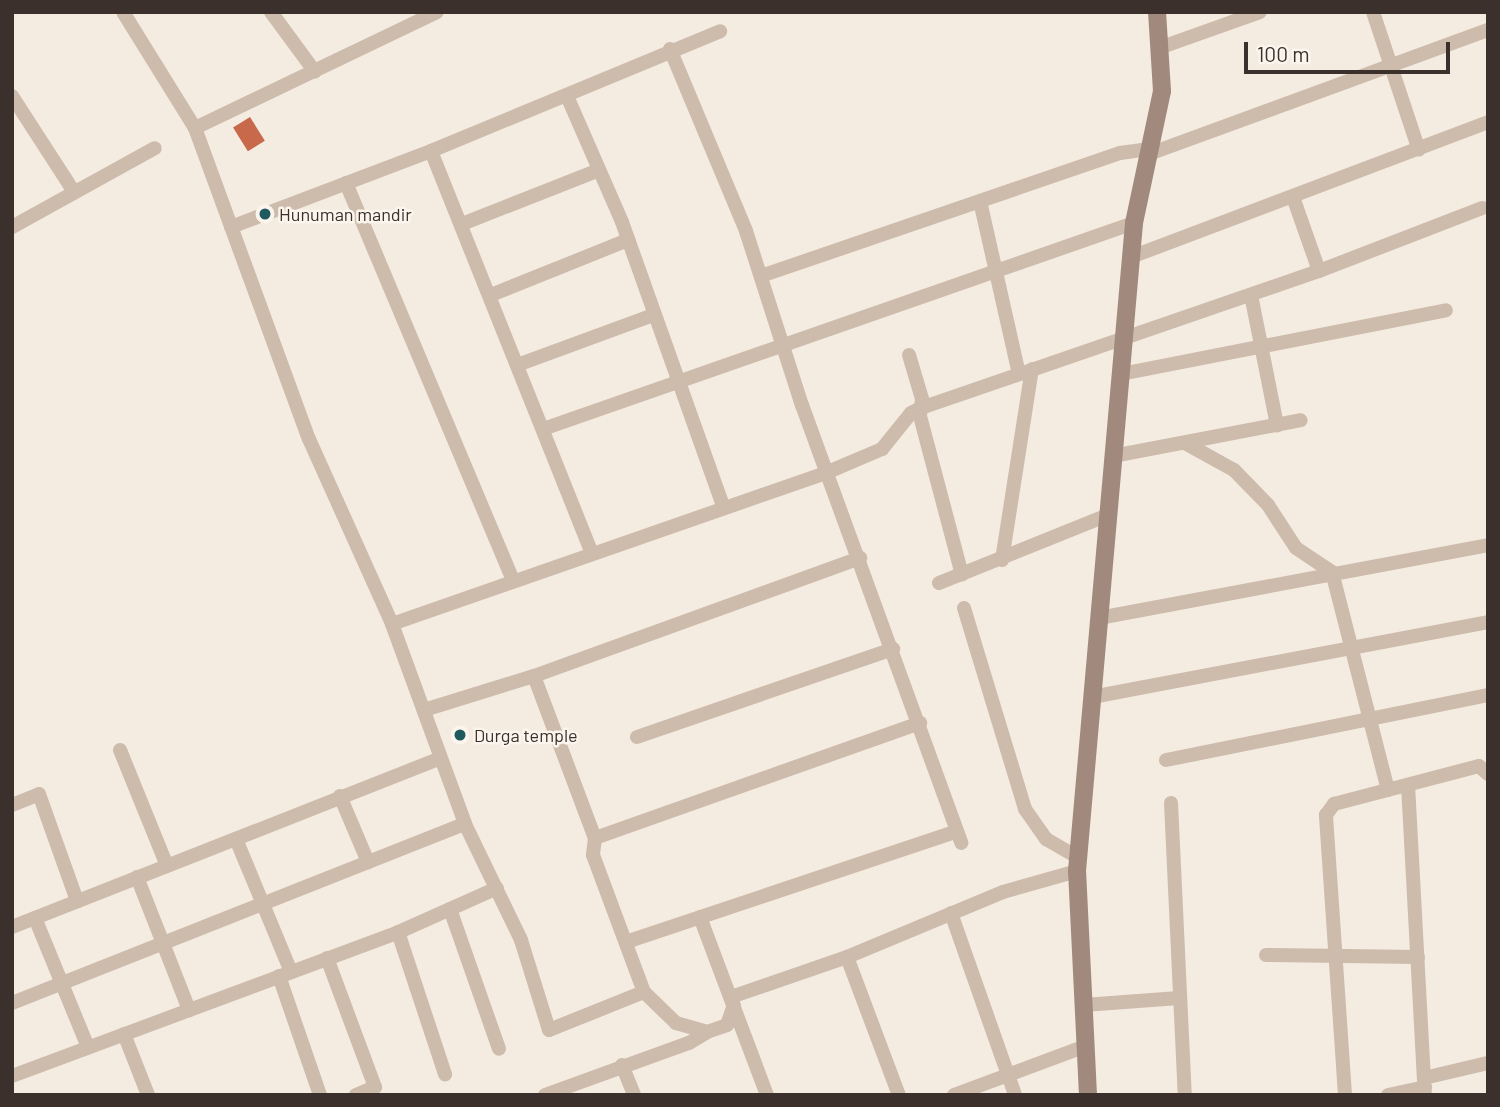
<!DOCTYPE html>
<style>
body{margin:0}
#map{position:relative;width:1500px;height:1107px;overflow:hidden;background:#f4ebe1;font-family:Barlow,sans-serif}
div>[style]{position:absolute}
[style*='--x']{left:calc(var(--x)*1px);top:calc(var(--y)*1px);width:calc(var(--w)*1px);rotate:calc(var(--a)*1deg)}
.building>*{inset:0;background:#c8694b;transform-origin:0 0}
.street>*{height:14px;margin:-7px;padding:0 7px;transform-origin:7px;border-radius:7px;background:#cdbbac}
.secondary>*{height:18px;margin:-9px;padding:0 9px;transform-origin:9px;border-radius:9px;background:#a18a7d}
.dots>*{width:19px;height:19px;translate:-50% -50%;box-sizing:border-box;border:4px solid #fbf5ee;border-radius:50%}
span{translate:-50% -50%;white-space:nowrap;text-align:center;line-height:1.15;-webkit-text-stroke:5px #fbf5ee;paint-order:stroke}
.poi-label{font-size:18px;color:#3b302b}
.left{translate:0 -50%;text-align:left}
.frame{position:absolute;inset:0;border:14px solid #3b302b;pointer-events:none}
.scale{position:absolute;left:1244px;top:42px;width:206px;height:32px;box-sizing:border-box;border:4px solid #3b302b;border-top:0;padding-left:9px;font-size:21px;line-height:24px;white-space:nowrap;color:#3b302b;-webkit-text-stroke:5px #fbf5ee;paint-order:stroke}
</style>
<div id="map">
<div class="building">
<i style="left:250px;top:117px;width:28px;height:20px;rotate:58deg"></i>
</div>
<div class="street">
<i style="--x:123;--y:12;--w:137;--a:58.2"></i>
<i style="--x:195;--y:128;--w:331;--a:69.9"></i>
<i style="--x:309;--y:439;--w:203;--a:65.8"></i>
<i style="--x:392;--y:624;--w:213;--a:69.9"></i>
<i style="--x:465;--y:824;--w:129;--a:64.2"></i>
<i style="--x:521;--y:940;--w:94;--a:72.7"></i>
<i style="--x:549;--y:1030;--w:102;--a:-21.8"></i>
<i style="--x:644;--y:992;--w:45;--a:44.1"></i>
<i style="--x:676;--y:1023;--w:32;--a:16"></i>
<i style="--x:707;--y:1032;--w:21;--a:-19"></i>
<i style="--x:727;--y:1025;--w:21;--a:-71"></i>
<i style="--x:271;--y:12;--w:74;--a:53.7"></i>
<i style="--x:1373;--y:12;--w:145;--a:71.6"></i>
<i style="--x:1159;--y:48;--w:107;--a:-19.6"></i>
<i style="--x:670;--y:49;--w:197;--a:67.3"></i>
<i style="--x:746;--y:231;--w:183;--a:72.2"></i>
<i style="--x:802;--y:405;--w:466;--a:70"></i>
<i style="--x:12;--y:96;--w:114;--a:57.1"></i>
<i style="--x:567;--y:96;--w:137;--a:66.4"></i>
<i style="--x:622;--y:222;--w:301;--a:70.4"></i>
<i style="--x:195;--y:128;--w:268;--a:-25.6"></i>
<i style="--x:431;--y:151;--w:433;--a:68.2"></i>
<i style="--x:1149;--y:154;--w:361;--a:-20.1"></i>
<i style="--x:346;--y:183;--w:432;--a:67.2"></i>
<i style="--x:1293;--y:197;--w:78;--a:70.6"></i>
<i style="--x:980;--y:201;--w:177;--a:77.3"></i>
<i style="--x:462;--y:224;--w:147;--a:-21.5"></i>
<i style="--x:12;--y:227;--w:163;--a:-28.9"></i>
<i style="--x:231;--y:227;--w:214;--a:-20.8"></i>
<i style="--x:431;--y:151;--w:313;--a:-22.5"></i>
<i style="--x:1131;--y:257;--w:382;--a:-20.7"></i>
<i style="--x:761;--y:276;--w:379;--a:-18.9"></i>
<i style="--x:1120;--y:153;--w:30;--a:-8"></i>
<i style="--x:491;--y:295;--w:148;--a:-21.9"></i>
<i style="--x:1251;--y:295;--w:133;--a:78.7"></i>
<i style="--x:909;--y:355;--w:46;--a:73.5"></i>
<i style="--x:922;--y:399;--w:17;--a:97"></i>
<i style="--x:920;--y:416;--w:164;--a:75.2"></i>
<i style="--x:520;--y:364;--w:142;--a:-20.2"></i>
<i style="--x:1121;--y:374;--w:331;--a:-11.1"></i>
<i style="--x:543;--y:429;--w:626;--a:-19.22"></i>
<i style="--x:1185;--y:443;--w:56;--a:28.9"></i>
<i style="--x:1234;--y:470;--w:49;--a:45.8"></i>
<i style="--x:1268;--y:505;--w:51;--a:56.9"></i>
<i style="--x:1296;--y:548;--w:43;--a:33.7"></i>
<i style="--x:1332;--y:572;--w:225;--a:75.6"></i>
<i style="--x:1113;--y:456;--w:191;--a:-10.8"></i>
<i style="--x:1002;--y:560;--w:193;--a:-81.1"></i>
<i style="--x:939;--y:583;--w:182;--a:-21.9"></i>
<i style="--x:964;--y:608;--w:210;--a:73.1"></i>
<i style="--x:1025;--y:809;--w:37;--a:55"></i>
<i style="--x:1046;--y:839;--w:38;--a:30"></i>
<i style="--x:1099;--y:618;--w:396;--a:-10.6"></i>
<i style="--x:392;--y:624;--w:462;--a:-19.2"></i>
<i style="--x:828;--y:472;--w:59;--a:-23.1"></i>
<i style="--x:882;--y:449;--w:46;--a:-51.1"></i>
<i style="--x:911;--y:413;--w:11;--a:-27"></i>
<i style="--x:921;--y:408;--w:421;--a:-19"></i>
<i style="--x:1319;--y:271;--w:175;--a:-21.1"></i>
<i style="--x:534;--y:676;--w:173;--a:69.4"></i>
<i style="--x:595;--y:838;--w:17;--a:97"></i>
<i style="--x:593;--y:855;--w:146;--a:69.6"></i>
<i style="--x:1092;--y:697;--w:403;--a:-10.7"></i>
<i style="--x:424;--y:710;--w:115;--a:-17.2"></i>
<i style="--x:534;--y:676;--w:347;--a:-19.9"></i>
<i style="--x:637;--y:737;--w:271;--a:-19"></i>
<i style="--x:120;--y:750;--w:125;--a:67.9"></i>
<i style="--x:1166;--y:760;--w:328;--a:-11.4"></i>
<i style="--x:1408;--y:785;--w:310;--a:86.9"></i>
<i style="--x:340;--y:796;--w:72;--a:67"></i>
<i style="--x:1171;--y:803;--w:292;--a:87.3"></i>
<i style="--x:12;--y:805;--w:29;--a:-22"></i>
<i style="--x:39;--y:794;--w:114;--a:70.4"></i>
<i style="--x:595;--y:838;--w:345;--a:-19.5"></i>
<i style="--x:236;--y:839;--w:144;--a:67.5"></i>
<i style="--x:137;--y:877;--w:143;--a:68.6"></i>
<i style="--x:450;--y:909;--w:148;--a:70.7"></i>
<i style="--x:951;--y:913;--w:193;--a:70.6"></i>
<i style="--x:700;--y:917;--w:190;--a:69.4"></i>
<i style="--x:35;--y:918;--w:139;--a:67.7"></i>
<i style="--x:12;--y:927;--w:459;--a:-21.5"></i>
<i style="--x:398;--y:932;--w:150;--a:71.7"></i>
<i style="--x:626;--y:942;--w:349;--a:-18.5"></i>
<i style="--x:1266;--y:955;--w:152;--a:0.8"></i>
<i style="--x:847;--y:957;--w:147;--a:69.4"></i>
<i style="--x:327;--y:958;--w:138;--a:69.6"></i>
<i style="--x:375;--y:1087;--w:21;--a:157"></i>
<i style="--x:279;--y:976;--w:126;--a:71"></i>
<i style="--x:731;--y:997;--w:123;--a:-19"></i>
<i style="--x:847;--y:957;--w:169;--a:-22.6"></i>
<i style="--x:1003;--y:892;--w:77;--a:-15.8"></i>
<i style="--x:12;--y:1003;--w:487;--a:-21.6"></i>
<i style="--x:1084;--y:1005;--w:95;--a:-4.2"></i>
<i style="--x:124;--y:1034;--w:66;--a:68.5"></i>
<i style="--x:622;--y:1065;--w:32;--a:68"></i>
<i style="--x:12;--y:1076;--w:415;--a:-20.4"></i>
<i style="--x:401;--y:931;--w:105;--a:-24.1"></i>
<i style="--x:1424;--y:1078;--w:66;--a:-13.2"></i>
<i style="--x:545;--y:1095;--w:153;--a:-19.9"></i>
<i style="--x:689;--y:1043;--w:21;--a:-31"></i>
<i style="--x:954;--y:1095;--w:141;--a:-20.4"></i>
<i style="--x:1345;--y:1095;--w:281;--a:-93.9"></i>
<i style="--x:1326;--y:815;--w:14;--a:-54"></i>
<i style="--x:1334;--y:804;--w:150;--a:-14.7"></i>
<i style="--x:1479;--y:766;--w:12;--a:42"></i>
<i style="--x:1388;--y:1095;--w:38;--a:-12"></i>
</div>
<div class="secondary">
<i style="--x:1088;--y:1095;--w:224;--a:-92.8"></i>
<i style="--x:1077;--y:871;--w:651;--a:-84.97"></i>
<i style="--x:1134;--y:223;--w:135;--a:-78"></i>
<i style="--x:1162;--y:91;--w:79;--a:-93.6"></i>
</div>
<div class="dots">
<i style="left:265px;top:214px;background:#1f5a5e"></i>
<i style="left:460px;top:735px;background:#1f5a5e"></i>
</div>
<div class="poi-label">
<span class="left" style="left:279px;top:214px">Hunuman mandir</span>
<span class="left" style="left:474px;top:735px">Durga temple</span>
</div>
<div class="frame"></div>
<div class="scale">100 m</div>
</div>
